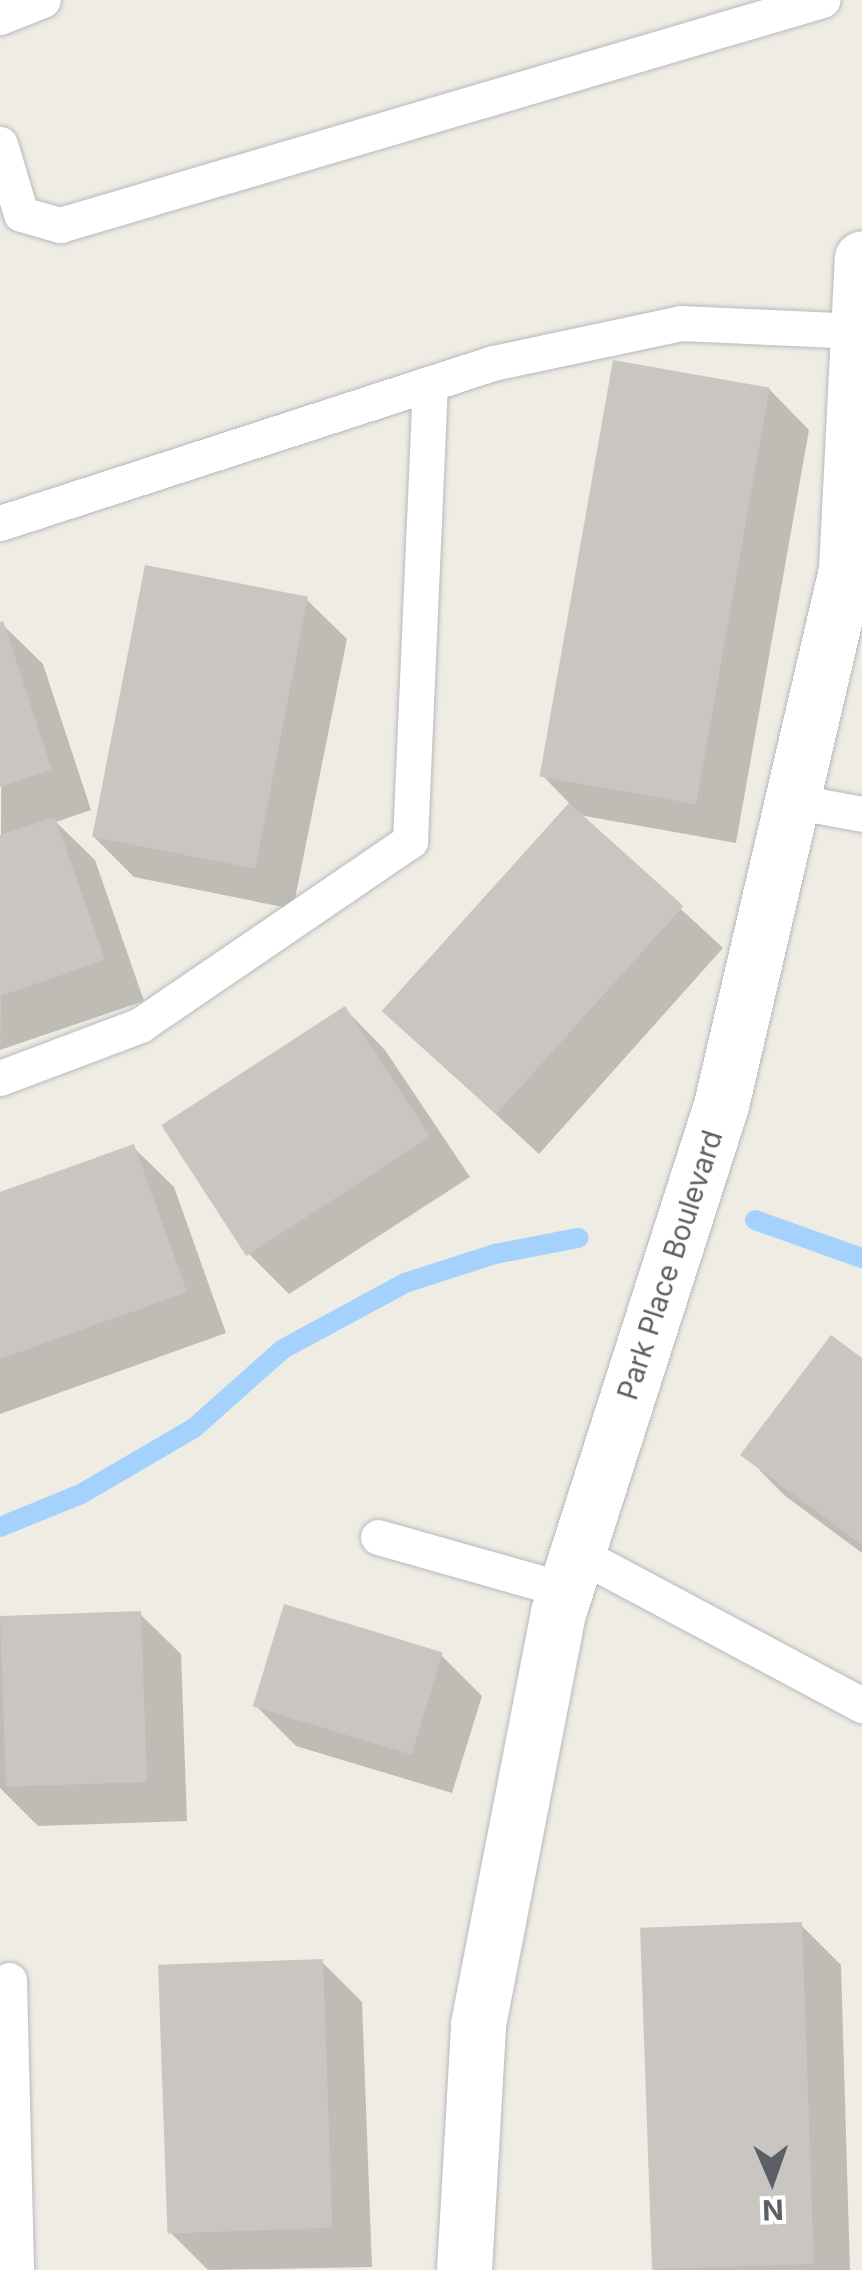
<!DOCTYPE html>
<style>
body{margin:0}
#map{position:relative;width:862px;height:2270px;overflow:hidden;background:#eeece3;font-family:Inter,sans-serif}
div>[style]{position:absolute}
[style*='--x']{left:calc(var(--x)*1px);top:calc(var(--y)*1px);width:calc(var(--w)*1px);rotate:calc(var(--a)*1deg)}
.shadow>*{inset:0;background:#0003}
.stream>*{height:20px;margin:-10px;padding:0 10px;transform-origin:10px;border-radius:10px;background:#a5d2fc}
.building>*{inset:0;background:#c9c6c1;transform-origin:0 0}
.roads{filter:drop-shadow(0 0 2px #b6b9bd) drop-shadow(0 0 2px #b6b9bd)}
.lane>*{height:35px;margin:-17.5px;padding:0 17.5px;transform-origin:17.5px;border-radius:17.5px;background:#fff}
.street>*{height:55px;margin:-27.5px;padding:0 27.5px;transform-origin:27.5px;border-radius:27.5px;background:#fff}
span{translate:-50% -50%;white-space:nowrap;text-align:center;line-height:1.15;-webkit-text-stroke:10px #fff;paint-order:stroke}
.street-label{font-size:28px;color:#5c5f64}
.north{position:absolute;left:722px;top:2130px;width:100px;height:100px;-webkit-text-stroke:8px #fff;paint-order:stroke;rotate:178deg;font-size:28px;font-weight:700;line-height:40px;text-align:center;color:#5c5f64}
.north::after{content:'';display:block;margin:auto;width:35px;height:45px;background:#5c5f64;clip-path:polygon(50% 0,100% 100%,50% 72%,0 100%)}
</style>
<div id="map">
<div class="shadow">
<i style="clip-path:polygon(769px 389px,809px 430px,736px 843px,579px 815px,723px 948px,539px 1154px,385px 1012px,571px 805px,542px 775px)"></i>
<i style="clip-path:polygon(306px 599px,347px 639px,293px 909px,134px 877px,93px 836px)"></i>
<i style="clip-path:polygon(2px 624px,43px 664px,91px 810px,56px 822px,95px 860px,144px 1001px,0 1050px)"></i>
<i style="clip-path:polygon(345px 1009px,385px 1050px,470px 1177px,289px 1294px,249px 1254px)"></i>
<i style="clip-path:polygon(133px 1147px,174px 1187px,226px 1333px,0 1414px,0 1194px)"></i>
<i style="clip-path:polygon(862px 1361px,862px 1553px,784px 1495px,744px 1454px)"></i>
<i style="clip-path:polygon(140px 1614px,181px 1654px,187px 1821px,38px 1826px,0 1788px,0 1618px)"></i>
<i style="clip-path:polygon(441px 1655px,482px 1696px,452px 1793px,296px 1746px,256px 1706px)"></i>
<i style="clip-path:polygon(801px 1925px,841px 1965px,850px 2270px,654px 2270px)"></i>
<i style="clip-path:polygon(322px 1962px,362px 2002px,372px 2267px,208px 2270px,170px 2232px)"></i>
</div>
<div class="stream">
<i style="--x:755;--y:1220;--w:114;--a:19.6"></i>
<i style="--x:0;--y:1527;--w:87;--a:-22.2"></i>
<i style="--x:81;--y:1494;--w:131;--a:-30.3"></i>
<i style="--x:194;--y:1428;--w:119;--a:-41.6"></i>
<i style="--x:283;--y:1349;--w:139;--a:-28.4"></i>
<i style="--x:405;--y:1283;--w:95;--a:-17.9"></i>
<i style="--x:495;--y:1254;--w:85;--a:-10.9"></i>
</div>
<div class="building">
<i style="left:613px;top:360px;width:159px;height:423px;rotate:10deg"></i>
<i style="left:145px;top:565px;width:166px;height:277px;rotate:11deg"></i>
<i style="clip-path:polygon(3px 621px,52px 770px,0 787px,0 622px)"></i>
<i style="left:569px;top:803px;width:154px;height:280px;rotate:42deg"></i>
<i style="clip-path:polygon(55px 817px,105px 960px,0 996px,0 835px)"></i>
<i style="left:345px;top:1006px;width:156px;height:219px;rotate:57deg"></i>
<i style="clip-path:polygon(134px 1144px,187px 1292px,0 1359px,0 1192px)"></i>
<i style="clip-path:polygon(831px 1335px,862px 1358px,862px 1545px,740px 1455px)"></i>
<i style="left:284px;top:1604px;width:166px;height:107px;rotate:17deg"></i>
<i style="left:141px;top:1611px;width:171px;height:141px;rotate:88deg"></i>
<i style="left:802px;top:1922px;width:342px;height:162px;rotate:88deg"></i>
<i style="left:323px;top:1959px;width:269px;height:165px;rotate:88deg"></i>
</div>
<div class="roads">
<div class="lane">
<i style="--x:0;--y:17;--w:46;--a:-21.6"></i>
<i style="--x:0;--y:144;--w:73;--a:73.3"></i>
<i style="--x:21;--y:214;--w:41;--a:15.8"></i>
<i style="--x:60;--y:225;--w:795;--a:-16.45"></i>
<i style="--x:0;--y:523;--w:518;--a:-17.98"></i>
<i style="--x:493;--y:363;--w:192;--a:-12"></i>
<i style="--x:681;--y:323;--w:178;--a:2.6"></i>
<i style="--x:792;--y:801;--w:71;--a:10.5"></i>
<i style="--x:0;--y:1078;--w:150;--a:-20.7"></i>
<i style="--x:140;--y:1025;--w:327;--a:-34.3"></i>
<i style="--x:410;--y:841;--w:458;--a:-87.5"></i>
<i style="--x:378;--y:1537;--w:194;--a:15.8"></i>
<i style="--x:577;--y:1553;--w:323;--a:28.1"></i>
<i style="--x:9;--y:1980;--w:290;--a:88.6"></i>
</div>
<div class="street">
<i style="--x:464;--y:2270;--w:246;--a:-86.7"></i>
<i style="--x:478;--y:2024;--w:419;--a:-79"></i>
<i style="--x:558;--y:1613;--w:534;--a:-72.21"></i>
<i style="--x:721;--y:1105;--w:549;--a:-76.85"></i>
<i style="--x:846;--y:570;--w:312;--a:-87.1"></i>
</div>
</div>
<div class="street-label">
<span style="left:670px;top:1265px;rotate:-72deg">Park Place Boulevard</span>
</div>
<div class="north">N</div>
</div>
